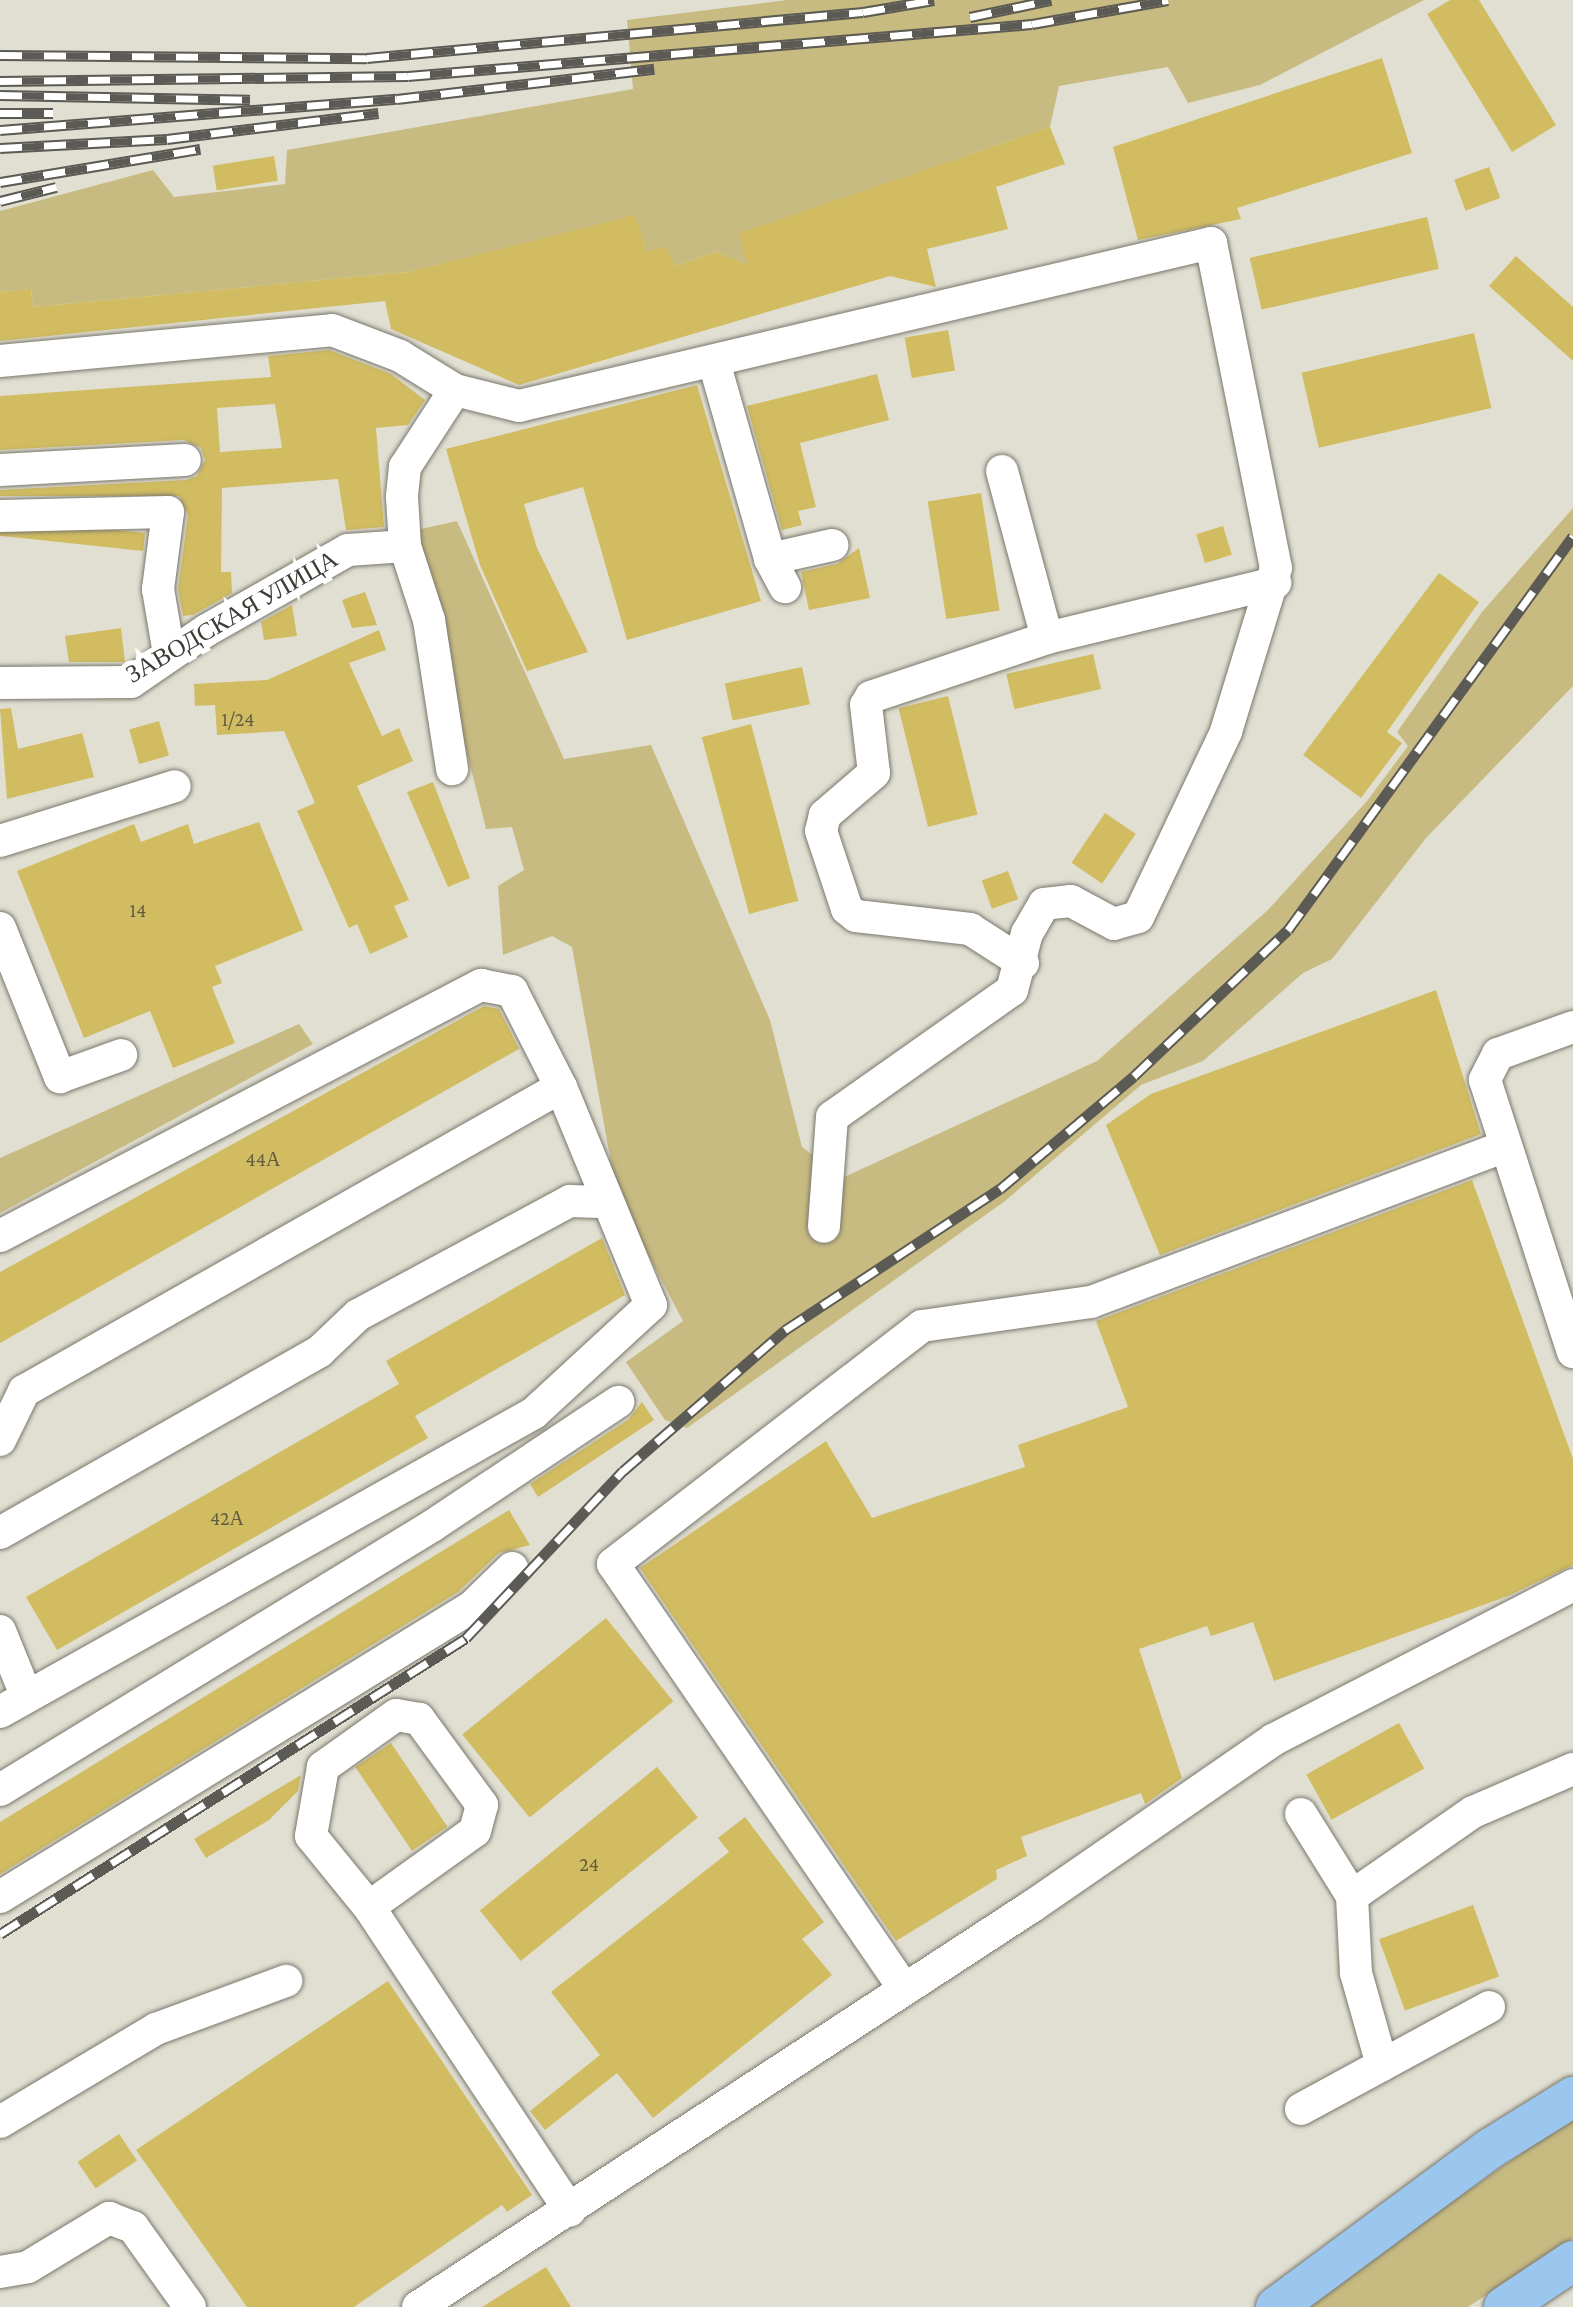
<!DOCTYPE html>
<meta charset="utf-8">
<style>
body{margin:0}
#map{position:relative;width:1573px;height:2307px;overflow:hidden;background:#e1dfd2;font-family:"Crimson Pro",serif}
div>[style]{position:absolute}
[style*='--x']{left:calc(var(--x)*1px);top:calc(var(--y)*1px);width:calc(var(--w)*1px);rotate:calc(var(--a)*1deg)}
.green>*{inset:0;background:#c8bb81}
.building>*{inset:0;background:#d1bc61;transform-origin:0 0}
.roads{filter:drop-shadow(0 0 2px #7a776c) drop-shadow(0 0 2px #7a776c)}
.minor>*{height:32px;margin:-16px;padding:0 16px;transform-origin:16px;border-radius:16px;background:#fff}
.major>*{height:40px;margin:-20px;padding:0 20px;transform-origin:20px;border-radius:20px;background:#9bc7ef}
.rail>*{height:11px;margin-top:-5.5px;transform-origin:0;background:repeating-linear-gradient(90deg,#fff 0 22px,#5c5a54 0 44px);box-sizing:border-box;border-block:2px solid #5c5a54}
span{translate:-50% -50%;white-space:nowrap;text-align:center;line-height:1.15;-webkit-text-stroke:10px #fff;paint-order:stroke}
.number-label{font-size:20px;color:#615b41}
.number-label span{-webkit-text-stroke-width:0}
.street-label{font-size:25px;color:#3c3b36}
</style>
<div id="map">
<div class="green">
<i style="clip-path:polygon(787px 0,1424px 0,1260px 85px,1188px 103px,1168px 67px,1059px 86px,1050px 127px,740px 233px,748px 265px,716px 252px,675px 266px,667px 248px,647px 251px,635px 216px,408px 272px,33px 307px,31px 289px,0 292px,0 211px,153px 170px,174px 197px,285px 184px,287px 150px,633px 89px,627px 20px)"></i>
<i style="clip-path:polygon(1573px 508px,1573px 686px,1426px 838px,1332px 959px,1303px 973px,1203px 1061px,1141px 1085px,1005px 1201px,687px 1428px,665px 1420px,626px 1362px,683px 1321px,617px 1196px,572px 947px,552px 936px,503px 955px,498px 886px,524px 870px,512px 827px,486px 829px,412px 531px,457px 521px,564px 759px,651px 745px,770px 1020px,802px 1147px,842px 1178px,1097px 1061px,1268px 910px,1367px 801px,1408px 746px,1397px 732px,1482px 612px)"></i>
<i style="clip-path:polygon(299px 1024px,313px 1044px,0 1213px,0 1158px)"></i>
<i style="clip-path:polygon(1573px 2117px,1573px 2238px,1468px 2307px,1302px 2307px)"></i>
</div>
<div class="building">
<i style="clip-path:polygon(1450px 0,1479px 0,1556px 125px,1512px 152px,1427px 14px)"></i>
<i style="clip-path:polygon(1382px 58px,1412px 153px,1237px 208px,1241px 219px,1138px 240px,1113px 147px)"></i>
<i style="clip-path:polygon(1050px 127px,1065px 164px,996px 187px,1008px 229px,927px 249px,936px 287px,890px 276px,519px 385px,391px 329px,385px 301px,0 341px,0 292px,31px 289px,33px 307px,408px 272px,635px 215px,647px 251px,667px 247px,675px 266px,716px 252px,748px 265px,739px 233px)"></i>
<i style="left:274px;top:156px;width:25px;height:62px;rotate:81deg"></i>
<i style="left:1489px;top:167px;width:33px;height:37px;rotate:70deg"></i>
<i style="left:1427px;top:217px;width:53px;height:182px;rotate:77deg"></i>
<i style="clip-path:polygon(1516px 256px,1573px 307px,1573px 361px,1489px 286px)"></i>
<i style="left:948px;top:330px;width:41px;height:44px;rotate:80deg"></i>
<i style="left:1474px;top:333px;width:77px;height:177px;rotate:77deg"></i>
<i style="clip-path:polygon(evenodd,329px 350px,391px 374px,425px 400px,408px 425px,376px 428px,384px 527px,346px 530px,338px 479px,222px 488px,221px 572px,231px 572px,232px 593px,193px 615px,183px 616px,178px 589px,188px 515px,179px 496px,0 496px,0 490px,186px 480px,197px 476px,205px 460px,201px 448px,184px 440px,0 450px,0 396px,271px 377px,268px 356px,329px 350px,275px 404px,282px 448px,220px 452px,217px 408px,275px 404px)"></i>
<i style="clip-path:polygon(877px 374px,889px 420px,800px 443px,816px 507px,798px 511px,802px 525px,782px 530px,747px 406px)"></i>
<i style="clip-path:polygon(697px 385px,761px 601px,627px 640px,583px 487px,524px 504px,537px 548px,588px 652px,527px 671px,480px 565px,446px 449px)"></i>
<i style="left:981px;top:493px;width:119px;height:54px;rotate:81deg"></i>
<i style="left:1223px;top:526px;width:30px;height:28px;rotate:73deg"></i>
<i style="left:145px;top:533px;width:18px;height:145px;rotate:96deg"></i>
<i style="clip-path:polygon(859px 548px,870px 598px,809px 610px,801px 572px,837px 564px)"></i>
<i style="clip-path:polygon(1439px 573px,1479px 602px,1387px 732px,1402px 743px,1361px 798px,1303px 755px)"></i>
<i style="clip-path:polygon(365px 592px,377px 625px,352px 628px,342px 600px)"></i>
<i style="clip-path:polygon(292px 605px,297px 636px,264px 640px,261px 622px)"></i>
<i style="clip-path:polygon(121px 628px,125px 662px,69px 662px,65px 636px)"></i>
<i style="clip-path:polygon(379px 630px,386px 650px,349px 663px,382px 736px,399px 728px,413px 761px,357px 786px,409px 900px,394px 906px,408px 937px,370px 954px,357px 924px,349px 928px,297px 811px,315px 803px,284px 731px,217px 735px,215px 705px,195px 706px,194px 684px,267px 680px)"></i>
<i style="left:1093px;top:654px;width:36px;height:89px;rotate:77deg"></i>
<i style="left:802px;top:667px;width:38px;height:79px;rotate:78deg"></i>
<i style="left:948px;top:696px;width:122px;height:51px;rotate:76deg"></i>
<i style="clip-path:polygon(11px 708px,18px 749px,82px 733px,94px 777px,7px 799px,0 709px)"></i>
<i style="left:159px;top:721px;width:36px;height:31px;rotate:74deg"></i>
<i style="left:751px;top:724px;width:183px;height:51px;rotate:75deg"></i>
<i style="clip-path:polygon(433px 782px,470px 878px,448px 887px,407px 792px)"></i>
<i style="left:1105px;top:813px;width:37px;height:60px;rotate:34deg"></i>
<i style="clip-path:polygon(259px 822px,303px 930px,215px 966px,222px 983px,212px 987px,235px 1043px,173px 1068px,150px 1011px,84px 1038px,17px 871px,134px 824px,141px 842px,188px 824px,194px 844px)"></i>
<i style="left:1008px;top:871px;width:30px;height:28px;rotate:70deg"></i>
<i style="clip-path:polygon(1436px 990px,1481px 1134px,1160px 1255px,1106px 1125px,1151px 1094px)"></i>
<i style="clip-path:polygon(484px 1006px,499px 1009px,519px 1049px,0 1343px,0 1272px)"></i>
<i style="clip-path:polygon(1472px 1180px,1573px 1459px,1573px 1565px,1508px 1596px,1274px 1681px,1253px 1622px,1211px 1636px,1207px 1626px,1139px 1649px,1182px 1778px,1145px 1804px,1141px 1793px,1021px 1837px,1027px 1856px,996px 1870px,997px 1879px,896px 1941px,640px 1568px,826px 1441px,872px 1518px,1025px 1467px,1018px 1445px,1128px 1407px,1096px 1321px)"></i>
<i style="clip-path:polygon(602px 1238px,625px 1295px,415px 1416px,428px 1438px,57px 1650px,26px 1597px,399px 1384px,386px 1361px)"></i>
<i style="clip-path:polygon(642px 1402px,654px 1420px,538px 1497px,530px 1484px,629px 1419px)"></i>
<i style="clip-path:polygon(509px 1510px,530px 1545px,499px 1553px,458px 1592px,0 1874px,0 1822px)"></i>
<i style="left:606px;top:1618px;width:107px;height:185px;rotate:51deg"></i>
<i style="left:1399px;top:1723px;width:52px;height:106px;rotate:61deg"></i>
<i style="left:391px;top:1743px;width:101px;height:43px;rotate:56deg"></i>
<i style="left:657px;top:1767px;width:65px;height:228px;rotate:51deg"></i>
<i style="clip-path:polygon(301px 1775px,298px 1791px,269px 1820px,206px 1858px,194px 1839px)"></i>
<i style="clip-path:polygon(745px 1817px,824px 1922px,802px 1939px,832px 1975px,653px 2118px,617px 2073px,545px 2130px,530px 2111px,600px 2055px,551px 1992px,729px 1852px,718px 1838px)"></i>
<i style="left:1473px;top:1905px;width:76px;height:100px;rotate:70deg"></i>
<i style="clip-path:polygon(388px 1981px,532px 2195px,507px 2212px,502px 2205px,354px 2307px,247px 2307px,136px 2150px)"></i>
<i style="left:119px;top:2134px;width:32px;height:50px;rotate:56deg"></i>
<i style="clip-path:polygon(546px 2267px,571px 2307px,482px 2307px)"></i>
</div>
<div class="roads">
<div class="minor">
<i style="--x:0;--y:361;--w:333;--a:-5.3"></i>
<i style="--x:332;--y:330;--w:73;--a:20.9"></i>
<i style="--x:400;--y:356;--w:65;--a:31.7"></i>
<i style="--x:455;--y:390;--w:92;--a:123"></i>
<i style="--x:405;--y:467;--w:30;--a:96"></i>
<i style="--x:402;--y:497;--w:49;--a:86.5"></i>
<i style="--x:405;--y:546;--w:78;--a:72"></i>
<i style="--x:429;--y:620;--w:151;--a:81.2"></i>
<i style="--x:714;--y:362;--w:205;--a:74.1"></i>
<i style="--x:770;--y:559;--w:32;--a:62"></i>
<i style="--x:455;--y:390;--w:66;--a:14"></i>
<i style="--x:519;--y:406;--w:711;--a:-13.25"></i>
<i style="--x:1211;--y:243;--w:331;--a:78.7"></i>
<i style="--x:1276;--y:568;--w:171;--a:107"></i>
<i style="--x:1226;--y:732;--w:205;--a:115.4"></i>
<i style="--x:1138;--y:917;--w:25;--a:164"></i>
<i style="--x:1114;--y:924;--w:49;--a:-151.9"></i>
<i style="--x:1071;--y:901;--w:27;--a:174"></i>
<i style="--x:1044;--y:904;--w:34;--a:120"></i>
<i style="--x:1027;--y:933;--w:59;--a:104.7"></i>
<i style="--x:1012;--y:990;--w:220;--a:144.8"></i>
<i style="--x:832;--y:1117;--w:110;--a:94.2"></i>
<i style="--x:0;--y:470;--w:185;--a:-3.1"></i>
<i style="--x:1002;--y:471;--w:173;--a:74.9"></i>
<i style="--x:1047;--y:638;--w:186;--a:161.5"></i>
<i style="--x:871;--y:697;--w:9;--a:122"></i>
<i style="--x:866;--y:705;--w:68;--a:83.3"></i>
<i style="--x:874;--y:773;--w:65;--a:139.4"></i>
<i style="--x:825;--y:815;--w:16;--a:104"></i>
<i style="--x:821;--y:831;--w:82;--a:71.6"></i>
<i style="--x:847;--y:909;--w:11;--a:38"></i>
<i style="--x:856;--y:916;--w:115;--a:6.5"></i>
<i style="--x:970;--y:929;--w:63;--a:32.7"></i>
<i style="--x:0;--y:516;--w:168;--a:-1.4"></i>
<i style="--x:168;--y:512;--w:78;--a:97.4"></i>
<i style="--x:158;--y:589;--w:66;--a:80.4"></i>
<i style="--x:770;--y:559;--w:64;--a:-12.7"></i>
<i style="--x:1047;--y:638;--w:235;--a:-13.6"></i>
<i style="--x:0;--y:683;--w:131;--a:-0.4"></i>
<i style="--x:131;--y:682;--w:92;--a:-34.4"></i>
<i style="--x:207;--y:630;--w:162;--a:-29.6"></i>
<i style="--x:348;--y:550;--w:57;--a:-4"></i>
<i style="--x:0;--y:841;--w:183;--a:-17.4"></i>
<i style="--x:0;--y:928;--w:161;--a:68.1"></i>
<i style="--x:60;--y:1077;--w:65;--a:-19.8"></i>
<i style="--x:1573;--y:1027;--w:80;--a:160.2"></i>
<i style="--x:1498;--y:1054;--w:29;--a:117"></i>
<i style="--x:1485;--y:1080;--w:286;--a:72.1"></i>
<i style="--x:0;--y:1236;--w:543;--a:-27.56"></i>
<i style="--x:481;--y:985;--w:32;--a:11"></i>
<i style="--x:512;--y:991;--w:108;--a:63"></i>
<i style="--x:0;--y:1440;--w:55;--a:-63.9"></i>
<i style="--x:24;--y:1391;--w:617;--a:-29.51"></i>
<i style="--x:561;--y:1087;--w:236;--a:67.6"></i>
<i style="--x:651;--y:1305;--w:159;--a:137.3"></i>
<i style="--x:534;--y:1413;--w:612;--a:150.75"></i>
<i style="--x:0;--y:1533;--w:368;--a:-29.6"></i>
<i style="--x:320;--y:1351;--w:52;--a:-43.5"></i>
<i style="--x:358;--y:1315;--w:241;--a:-28.3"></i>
<i style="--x:570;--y:1201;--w:37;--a:2"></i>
<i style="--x:0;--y:1631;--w:69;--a:67.9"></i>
<i style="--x:0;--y:1790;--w:506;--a:-31.43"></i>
<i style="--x:432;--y:1526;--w:224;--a:-33.7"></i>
<i style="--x:1301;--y:1814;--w:97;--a:58.1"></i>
<i style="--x:0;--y:1897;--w:554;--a:-31.57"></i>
<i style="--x:472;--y:1607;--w:56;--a:-44.3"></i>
<i style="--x:369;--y:1907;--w:130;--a:-35.6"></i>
<i style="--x:475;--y:1831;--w:27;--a:-75"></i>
<i style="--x:482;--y:1805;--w:107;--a:-126.2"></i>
<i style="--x:419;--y:1719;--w:23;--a:-170"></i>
<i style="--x:396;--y:1715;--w:90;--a:144.5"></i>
<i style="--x:323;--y:1767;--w:70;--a:99.9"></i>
<i style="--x:311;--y:1836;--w:92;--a:50.8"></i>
<i style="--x:369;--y:1907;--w:364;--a:56.5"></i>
<i style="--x:903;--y:1987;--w:513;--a:-124.43"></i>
<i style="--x:613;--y:1564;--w:390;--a:-37.6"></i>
<i style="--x:922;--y:1326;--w:171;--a:-8.1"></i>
<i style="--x:1091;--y:1302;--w:442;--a:-20.6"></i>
<i style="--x:1489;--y:2007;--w:122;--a:151.5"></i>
<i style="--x:1382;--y:2065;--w:96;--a:-105.8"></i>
<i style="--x:1356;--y:1973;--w:77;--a:-93"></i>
<i style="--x:1352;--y:1896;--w:147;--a:-34.8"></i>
<i style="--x:1473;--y:1812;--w:109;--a:-23.3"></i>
<i style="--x:1301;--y:2109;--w:92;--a:-28.5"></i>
<i style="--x:0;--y:2122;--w:182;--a:-30.8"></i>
<i style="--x:156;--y:2029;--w:139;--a:-20.3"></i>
<i style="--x:0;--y:2272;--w:28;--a:-10"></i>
<i style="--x:28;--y:2267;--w:95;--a:-31.2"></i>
<i style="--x:109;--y:2218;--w:26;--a:21"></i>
<i style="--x:133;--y:2227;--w:98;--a:54.5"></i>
<i style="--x:418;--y:2307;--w:732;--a:-33.13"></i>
<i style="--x:1031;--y:1907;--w:294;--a:-34.6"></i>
<i style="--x:1273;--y:1740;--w:338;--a:-27.3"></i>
</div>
<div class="major">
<i style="--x:1276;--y:2307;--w:267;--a:-36.5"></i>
<i style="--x:1491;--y:2148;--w:97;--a:-31.9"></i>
<i style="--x:1504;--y:2307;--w:83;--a:-33.7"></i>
</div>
</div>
<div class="rail">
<i style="--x:970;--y:17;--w:83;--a:-11.9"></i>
<i style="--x:0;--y:55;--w:367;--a:0.5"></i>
<i style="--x:367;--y:58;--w:498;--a:-5.3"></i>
<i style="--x:863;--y:12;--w:72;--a:-9.6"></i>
<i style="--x:0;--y:81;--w:408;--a:-0.7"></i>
<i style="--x:408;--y:76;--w:626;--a:-4.76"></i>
<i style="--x:1032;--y:24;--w:138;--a:-10"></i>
<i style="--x:0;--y:95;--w:250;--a:1.1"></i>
<i style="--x:0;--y:113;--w:53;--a:0"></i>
<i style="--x:0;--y:130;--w:398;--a:-4.5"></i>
<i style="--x:397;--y:99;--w:259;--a:-6.7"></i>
<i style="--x:0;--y:148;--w:167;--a:-3.1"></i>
<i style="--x:167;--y:139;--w:213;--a:-7"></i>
<i style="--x:0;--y:182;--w:203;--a:-9.4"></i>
<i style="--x:0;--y:201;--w:58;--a:-14"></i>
<i style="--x:0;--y:1934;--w:552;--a:-32.42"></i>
<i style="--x:466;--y:1638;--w:229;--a:-46.8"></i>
<i style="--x:623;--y:1471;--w:215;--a:-41"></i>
<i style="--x:785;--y:1330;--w:257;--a:-33.3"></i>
<i style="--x:1000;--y:1189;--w:175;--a:-40.1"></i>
<i style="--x:1134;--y:1076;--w:212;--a:-43.5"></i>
<i style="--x:1288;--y:930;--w:486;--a:-54.1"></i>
</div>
<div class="number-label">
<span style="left:238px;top:719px">1/24</span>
<span style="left:138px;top:910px">14</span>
<span style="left:263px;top:1159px">44А</span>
<span style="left:227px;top:1518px">42А</span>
<span style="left:589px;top:1864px">24</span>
</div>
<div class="street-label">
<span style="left:232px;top:617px;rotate:-30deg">ЗАВОДСКАЯ УЛИЦА</span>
</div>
</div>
